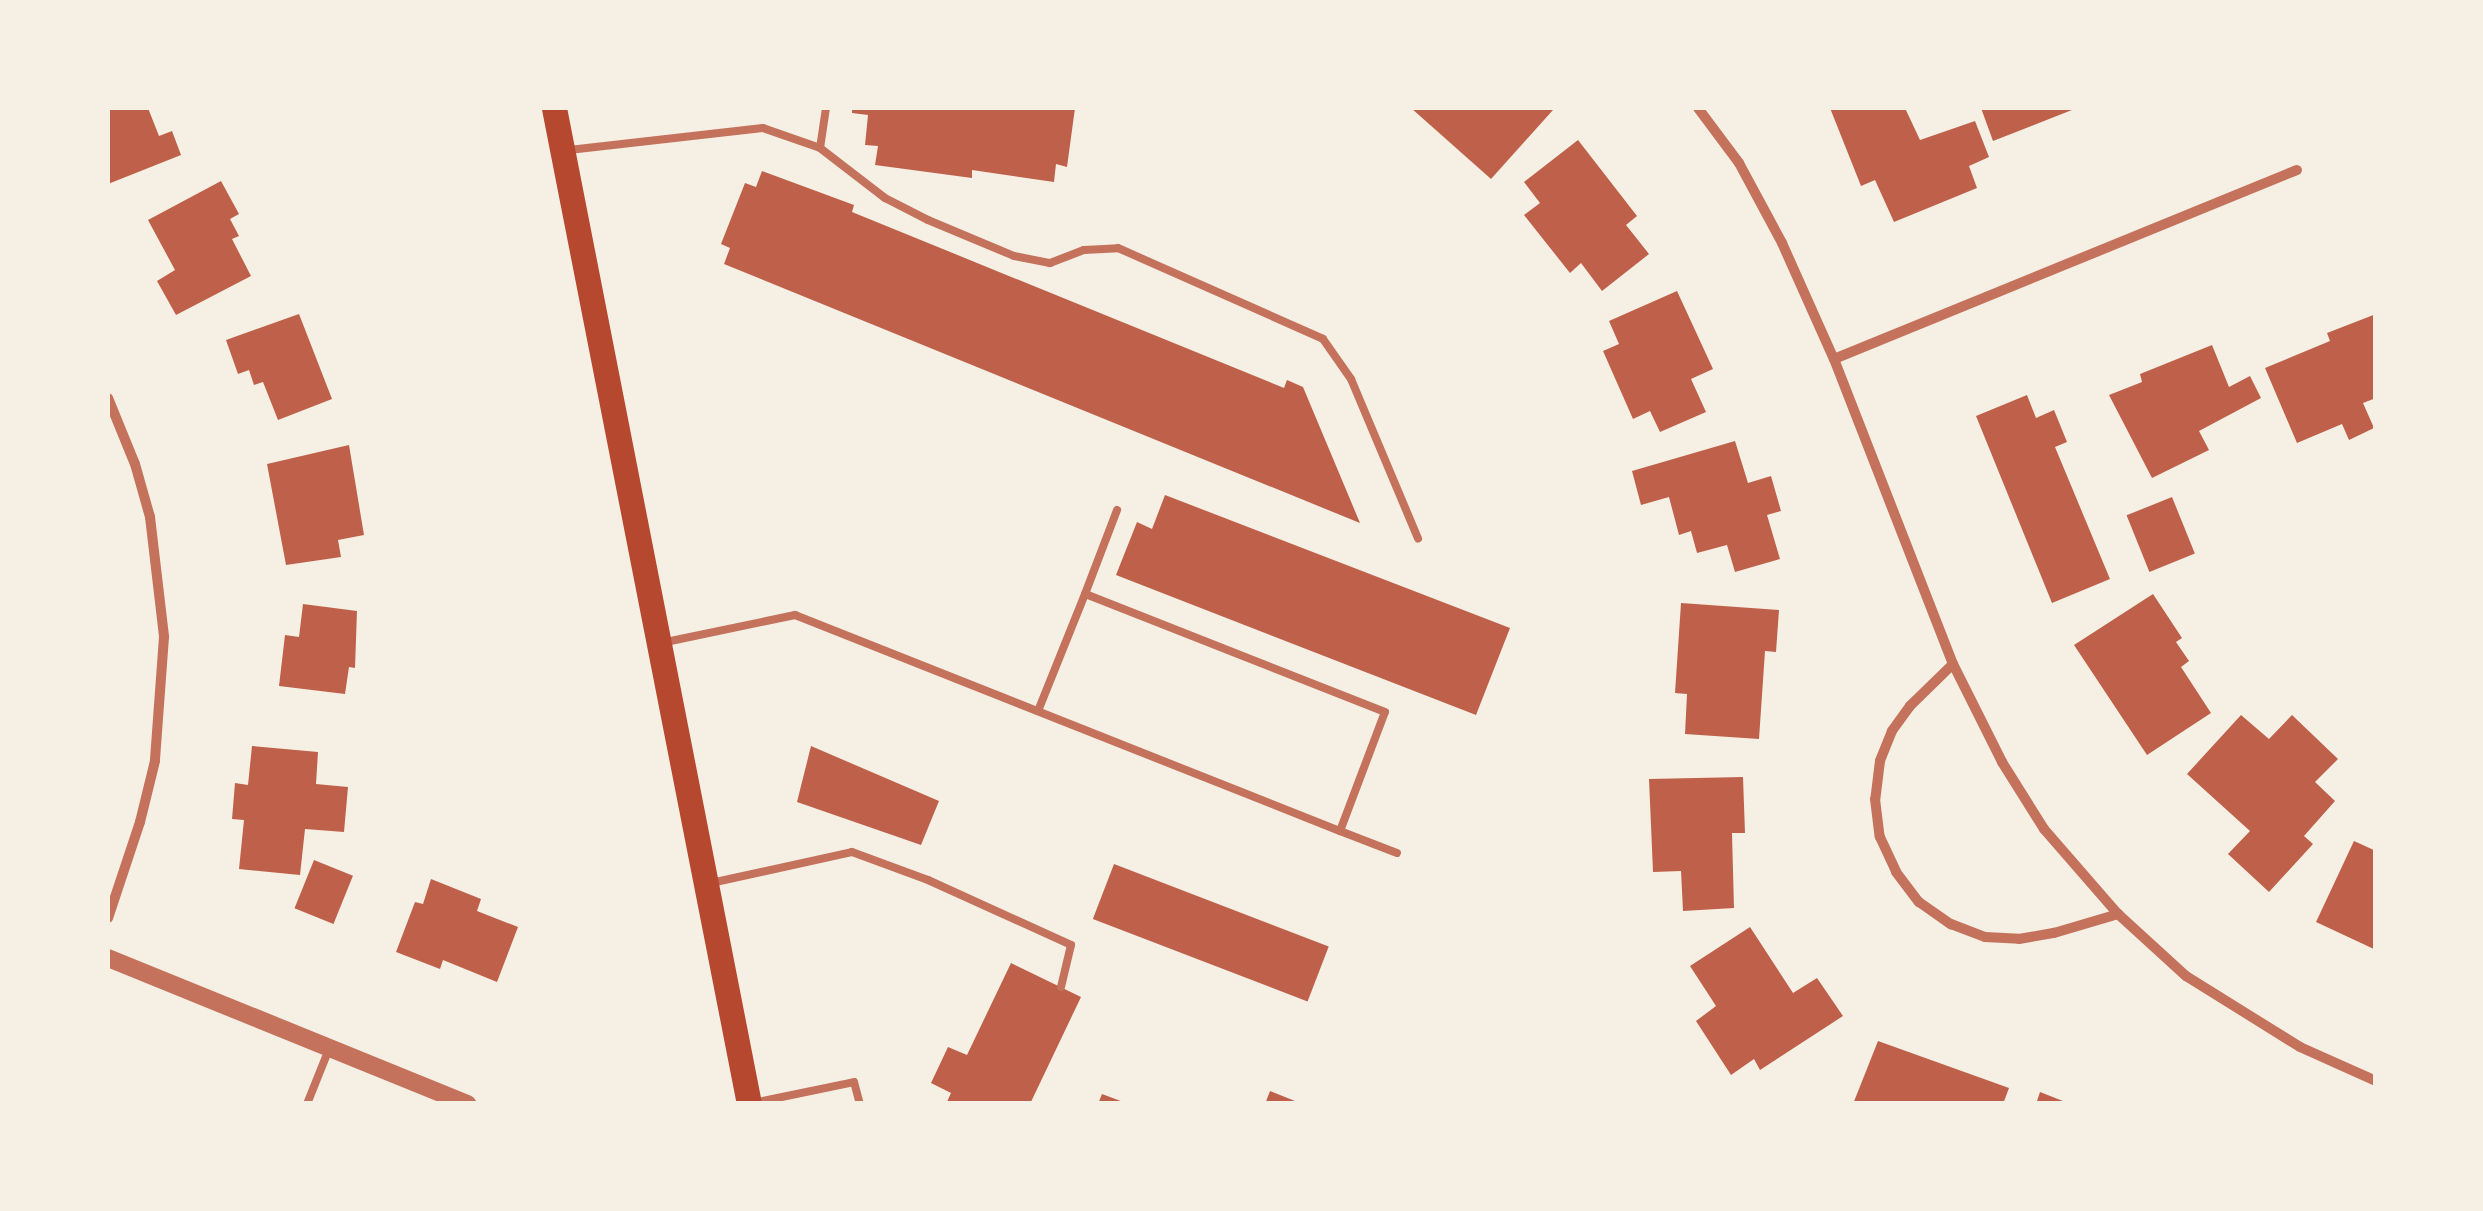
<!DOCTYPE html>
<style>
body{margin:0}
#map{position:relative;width:2483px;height:1211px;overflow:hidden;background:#f6efe4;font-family:"Golos Text",sans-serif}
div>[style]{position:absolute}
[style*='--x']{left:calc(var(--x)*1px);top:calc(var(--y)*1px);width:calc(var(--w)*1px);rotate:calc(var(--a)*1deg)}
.building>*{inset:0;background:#bf614a;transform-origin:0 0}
.service>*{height:8px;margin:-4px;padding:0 4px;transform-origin:4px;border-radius:4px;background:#c5725c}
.minor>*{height:10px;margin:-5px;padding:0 5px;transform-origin:5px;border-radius:5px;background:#c5725c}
.tertiary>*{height:18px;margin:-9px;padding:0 9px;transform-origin:9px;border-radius:9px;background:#c5725c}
.primary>*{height:25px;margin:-12.5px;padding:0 12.5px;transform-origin:12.5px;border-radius:12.5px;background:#b5482f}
span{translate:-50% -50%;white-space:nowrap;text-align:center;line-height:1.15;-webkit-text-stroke:8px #f6efe4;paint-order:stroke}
.frame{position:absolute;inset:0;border:110px solid #f6efe4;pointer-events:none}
</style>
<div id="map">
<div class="building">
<i style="clip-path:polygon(108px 108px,148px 108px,159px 136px,172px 131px,181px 155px,108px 184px)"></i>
<i style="clip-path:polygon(852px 108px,1075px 108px,1067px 167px,1056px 164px,1054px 182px,972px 170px,972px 178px,875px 165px,878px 146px,865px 145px,868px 115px,852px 113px)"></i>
<i style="clip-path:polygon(1411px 108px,1550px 108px,1553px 110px,1491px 179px)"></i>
<i style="clip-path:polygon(1830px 108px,1905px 108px,1920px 140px,1975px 121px,1989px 157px,1969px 166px,1977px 188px,1894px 222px,1875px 180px,1861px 186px)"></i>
<i style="clip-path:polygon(1981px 108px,2077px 108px,1993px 141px)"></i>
<i style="clip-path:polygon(1578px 140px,1637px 216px,1626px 225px,1649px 254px,1602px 291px,1581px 263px,1570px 273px,1524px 215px,1540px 203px,1524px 182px)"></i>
<i style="clip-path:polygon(762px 171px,854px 205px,852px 212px,1284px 388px,1287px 380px,1303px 387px,1360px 523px,724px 264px,730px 248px,721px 244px,745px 183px,756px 187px)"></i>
<i style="clip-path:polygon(221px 181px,239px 214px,230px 219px,239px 236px,232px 239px,251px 276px,176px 315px,157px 281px,175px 270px,148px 220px)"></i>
<i style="clip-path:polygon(1677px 291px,1713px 369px,1691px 379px,1706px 412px,1660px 432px,1650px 411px,1633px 419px,1603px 351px,1619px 344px,1609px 321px)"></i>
<i style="clip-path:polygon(299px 314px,332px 399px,278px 420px,263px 382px,254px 385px,249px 370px,238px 374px,226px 340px)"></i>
<i style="clip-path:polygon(2376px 314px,2376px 398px,2363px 403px,2374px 428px,2349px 440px,2342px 424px,2297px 443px,2265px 368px,2330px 341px,2327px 333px)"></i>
<i style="clip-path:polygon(2212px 345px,2229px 387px,2250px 376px,2261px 398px,2199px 431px,2209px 450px,2152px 478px,2109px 395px,2142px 382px,2140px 374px)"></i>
<i style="clip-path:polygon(2027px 395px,2036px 418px,2054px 410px,2067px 442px,2055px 447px,2110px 579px,2052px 603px,1976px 416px)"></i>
<i style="clip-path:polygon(1735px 441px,1748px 483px,1771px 476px,1781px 511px,1767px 515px,1780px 559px,1735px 572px,1727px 545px,1697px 553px,1691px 531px,1679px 535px,1669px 497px,1641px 505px,1632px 471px)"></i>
<i style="clip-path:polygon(349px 445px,364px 535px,338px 540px,341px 557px,286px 565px,267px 464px)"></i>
<i style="clip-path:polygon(1165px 495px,1510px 628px,1476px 715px,1116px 575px,1137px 522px,1152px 529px)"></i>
<i style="left:2172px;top:497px;width:61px;height:49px;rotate:68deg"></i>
<i style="clip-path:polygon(2153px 594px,2182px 638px,2176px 642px,2189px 661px,2181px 667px,2211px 713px,2147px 755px,2074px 645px)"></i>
<i style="clip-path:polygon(1681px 603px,1779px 610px,1776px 652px,1765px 651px,1759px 739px,1685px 734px,1687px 694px,1675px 693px)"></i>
<i style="clip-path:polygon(303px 604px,357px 611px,355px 668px,349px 667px,345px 694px,279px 686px,285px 635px,299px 637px)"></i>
<i style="clip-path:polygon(2241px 715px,2269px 739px,2292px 715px,2338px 759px,2315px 782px,2335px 801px,2304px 836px,2313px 844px,2269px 892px,2228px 854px,2250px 831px,2187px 774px)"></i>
<i style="clip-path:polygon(252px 746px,318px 752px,316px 784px,348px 787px,344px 832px,305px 829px,300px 875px,239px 869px,244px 820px,232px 819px,235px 783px,248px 785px)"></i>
<i style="clip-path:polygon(811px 746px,939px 801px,921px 845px,797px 802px)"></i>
<i style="clip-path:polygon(1743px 777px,1745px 833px,1732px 833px,1734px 908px,1683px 911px,1681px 871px,1653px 872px,1649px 779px)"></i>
<i style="clip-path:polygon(2354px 841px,2376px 851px,2376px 950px,2316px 922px)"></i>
<i style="left:314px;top:860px;width:42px;height:52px;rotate:22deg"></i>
<i style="left:1114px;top:864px;width:230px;height:59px;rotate:21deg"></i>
<i style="clip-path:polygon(431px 879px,481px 899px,477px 911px,518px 927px,497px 982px,443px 960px,440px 969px,396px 952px,415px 902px,423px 904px)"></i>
<i style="clip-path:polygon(1750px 927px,1793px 993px,1817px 978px,1843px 1016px,1760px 1070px,1754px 1059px,1731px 1075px,1696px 1021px,1716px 1006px,1690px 966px)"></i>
<i style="clip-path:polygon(1011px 963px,1081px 997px,1030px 1104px,946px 1104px,951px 1093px,931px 1083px,948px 1047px,967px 1055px)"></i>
<i style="clip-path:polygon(1878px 1041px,2009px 1088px,2003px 1104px,1853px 1104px)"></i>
<i style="clip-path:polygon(1270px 1091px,1300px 1103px,1300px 1104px,1265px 1104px)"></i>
<i style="clip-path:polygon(2040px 1092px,2068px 1103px,2068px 1104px,2036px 1104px)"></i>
<i style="clip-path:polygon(1102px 1094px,1126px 1103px,1126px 1104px,1098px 1104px)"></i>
</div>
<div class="service">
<i style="--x:826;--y:108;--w:40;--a:98.5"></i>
<i style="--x:820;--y:148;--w:82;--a:37.6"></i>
<i style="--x:885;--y:198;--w:48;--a:27.1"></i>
<i style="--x:928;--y:220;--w:93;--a:22.7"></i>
<i style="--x:1014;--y:256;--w:37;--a:11"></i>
<i style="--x:1050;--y:263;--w:36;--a:-21"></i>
<i style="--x:1084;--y:250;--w:34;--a:-3"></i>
<i style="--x:1118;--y:248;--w:224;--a:23.9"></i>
<i style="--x:1323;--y:339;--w:49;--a:55"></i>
<i style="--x:1351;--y:379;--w:173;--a:67.2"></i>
<i style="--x:569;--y:150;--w:195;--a:-6.5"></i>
<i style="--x:763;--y:128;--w:60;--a:19.3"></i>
<i style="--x:1085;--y:594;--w:90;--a:-69.1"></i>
<i style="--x:661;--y:643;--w:137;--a:-11.8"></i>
<i style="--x:795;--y:615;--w:586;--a:21.62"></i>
<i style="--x:1340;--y:831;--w:127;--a:-69.3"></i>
<i style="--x:1385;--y:712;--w:322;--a:-158.5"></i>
<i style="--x:1085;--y:594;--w:126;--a:111.9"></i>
<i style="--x:1340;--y:831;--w:61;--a:21.1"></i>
<i style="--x:711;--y:883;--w:144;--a:-12.4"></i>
<i style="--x:852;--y:852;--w:81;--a:20.2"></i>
<i style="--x:928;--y:880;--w:157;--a:24.4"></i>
<i style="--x:1071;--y:945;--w:43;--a:103.4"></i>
<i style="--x:753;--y:1103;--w:103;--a:-11.7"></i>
<i style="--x:854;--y:1082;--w:23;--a:75"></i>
<i style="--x:307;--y:1104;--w:59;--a:-68.2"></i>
</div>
<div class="minor">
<i style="--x:1698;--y:108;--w:69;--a:53.3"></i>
<i style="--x:1739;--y:163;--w:91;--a:61.7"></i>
<i style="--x:1782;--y:243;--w:127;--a:65.9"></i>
<i style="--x:1834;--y:359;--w:327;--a:68.7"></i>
<i style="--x:1953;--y:664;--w:110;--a:63.4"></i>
<i style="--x:2002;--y:762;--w:79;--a:57.9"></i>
<i style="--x:2044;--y:829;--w:113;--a:49"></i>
<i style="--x:2118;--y:914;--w:92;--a:42.4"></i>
<i style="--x:2186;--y:976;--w:134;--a:31.9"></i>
<i style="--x:2300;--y:1047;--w:83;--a:24.1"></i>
<i style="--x:1834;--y:359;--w:500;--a:-22.21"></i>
<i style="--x:108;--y:398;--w:71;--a:67.8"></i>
<i style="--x:135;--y:464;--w:55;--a:74.2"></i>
<i style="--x:150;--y:517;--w:121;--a:83.3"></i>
<i style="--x:164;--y:637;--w:124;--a:94.2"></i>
<i style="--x:155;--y:761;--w:63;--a:103.8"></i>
<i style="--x:140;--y:822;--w:101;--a:108.4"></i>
<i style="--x:1953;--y:664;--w:60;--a:135.7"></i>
<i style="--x:1910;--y:706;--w:31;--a:126"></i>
<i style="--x:1892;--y:731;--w:32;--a:112"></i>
<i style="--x:1880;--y:761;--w:38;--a:97"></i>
<i style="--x:1875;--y:799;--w:38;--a:83"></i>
<i style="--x:1880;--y:837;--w:38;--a:65"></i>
<i style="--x:1896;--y:872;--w:38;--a:53"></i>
<i style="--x:1919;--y:902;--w:39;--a:35"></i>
<i style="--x:1951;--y:924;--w:36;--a:21"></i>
<i style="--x:1985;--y:937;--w:34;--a:3"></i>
<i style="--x:2019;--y:939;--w:36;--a:-10"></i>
<i style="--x:2054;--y:933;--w:67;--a:-16.5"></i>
</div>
<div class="tertiary">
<i style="--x:108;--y:958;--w:388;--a:22.1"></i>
</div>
<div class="primary">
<i style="--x:554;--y:108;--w:1015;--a:78.92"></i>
</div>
<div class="frame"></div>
</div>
